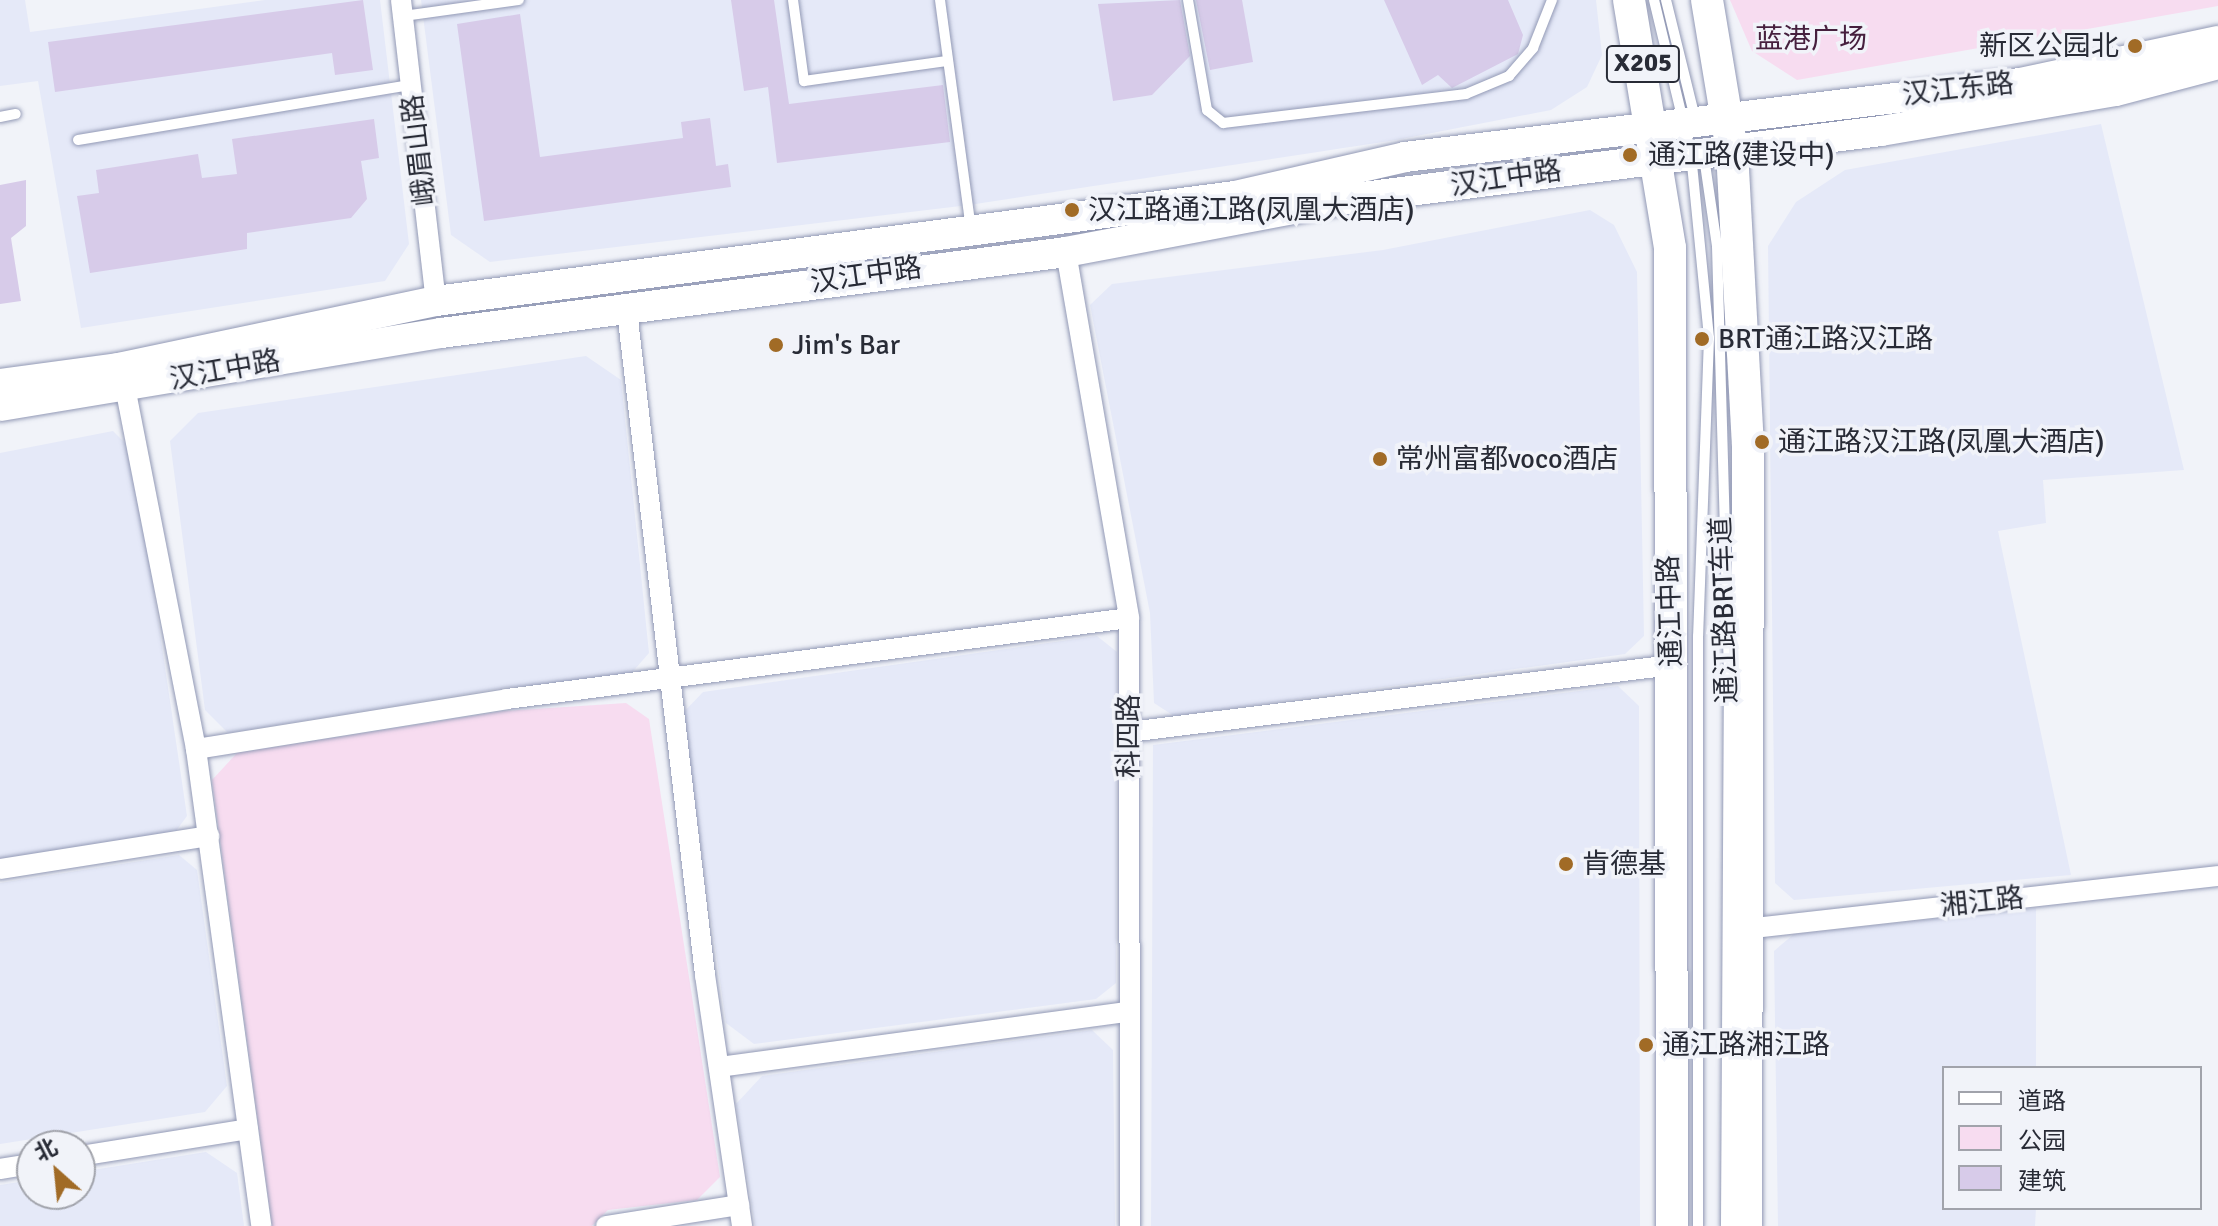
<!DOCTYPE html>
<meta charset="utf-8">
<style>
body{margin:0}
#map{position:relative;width:2218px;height:1226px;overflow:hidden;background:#f1f3f9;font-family:Signika,"Noto Sans SC",sans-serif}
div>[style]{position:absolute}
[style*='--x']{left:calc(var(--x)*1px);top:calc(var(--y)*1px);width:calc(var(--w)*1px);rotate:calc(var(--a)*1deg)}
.built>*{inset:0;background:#e5e9f8}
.green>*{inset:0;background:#f7dcf0}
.building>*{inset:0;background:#d7cbe9}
.roads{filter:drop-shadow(0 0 2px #9299b5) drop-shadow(0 0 2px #9299b5)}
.service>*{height:10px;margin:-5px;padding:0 5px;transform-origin:5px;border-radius:5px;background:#fff}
.minor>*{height:20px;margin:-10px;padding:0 10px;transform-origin:10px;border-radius:10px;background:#fff}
.secondary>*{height:30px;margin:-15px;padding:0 15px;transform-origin:15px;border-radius:15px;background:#fff}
.primary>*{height:32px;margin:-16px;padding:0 16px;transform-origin:16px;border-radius:16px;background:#fff}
.dots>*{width:22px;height:22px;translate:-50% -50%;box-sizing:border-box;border:4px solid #f1f3f9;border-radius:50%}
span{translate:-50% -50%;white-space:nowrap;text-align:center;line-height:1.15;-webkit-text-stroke:7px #f1f3f9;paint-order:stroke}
.shield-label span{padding:2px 6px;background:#f1f3f9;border:2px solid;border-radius:6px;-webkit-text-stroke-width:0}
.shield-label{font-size:26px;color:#282b36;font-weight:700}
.park-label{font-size:28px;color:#46203e}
.poi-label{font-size:28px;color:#282b36}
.right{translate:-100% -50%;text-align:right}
.left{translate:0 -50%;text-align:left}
.street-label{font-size:28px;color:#282b36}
.legend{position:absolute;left:1942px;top:1066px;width:260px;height:144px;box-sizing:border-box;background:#f1f3f9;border:2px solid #a1a3ab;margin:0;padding:10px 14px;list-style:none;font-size:24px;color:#282b36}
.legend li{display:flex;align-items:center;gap:16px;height:40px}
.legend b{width:40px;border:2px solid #a1a3ab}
.north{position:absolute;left:16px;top:1130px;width:80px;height:80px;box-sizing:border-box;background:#f1f3f9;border:2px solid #a1a3ab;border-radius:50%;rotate:333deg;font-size:22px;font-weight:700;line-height:32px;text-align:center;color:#282b36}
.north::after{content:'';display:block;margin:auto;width:28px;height:36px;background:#a16b26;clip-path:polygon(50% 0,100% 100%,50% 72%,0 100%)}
</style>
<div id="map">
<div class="built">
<i style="clip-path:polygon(0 0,25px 0,30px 32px,265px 0,380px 0,409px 244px,385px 281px,81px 328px,38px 81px,0 86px)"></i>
<i style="clip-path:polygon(421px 0,1596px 0,1602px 55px,1587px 87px,1551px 110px,1396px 140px,969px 205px,490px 262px,451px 235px)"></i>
<i style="clip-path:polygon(2101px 124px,2184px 470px,2043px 480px,2046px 523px,1998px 531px,2071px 875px,1794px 900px,1775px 883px,1768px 246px,1796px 202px,1845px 170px)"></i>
<i style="clip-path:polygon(1590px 210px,1614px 225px,1637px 272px,1644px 636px,1625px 654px,1174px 716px,1154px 703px,1150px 613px,1090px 305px,1112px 284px,1383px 250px)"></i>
<i style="clip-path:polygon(586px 356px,621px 380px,649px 653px,628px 677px,507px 687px,228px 733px,205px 710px,170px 441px,198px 413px)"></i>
<i style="clip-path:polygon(113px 431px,133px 451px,187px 816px,176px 831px,0 859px,0 453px)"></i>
<i style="clip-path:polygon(1097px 636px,1117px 652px,1116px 983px,1096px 999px,754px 1044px,726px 1023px,682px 714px,703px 692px)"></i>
<i style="clip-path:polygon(1618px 686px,1639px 706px,1640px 1226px,1151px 1226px,1153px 745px)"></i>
<i style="clip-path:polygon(179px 855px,197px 870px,227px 1086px,205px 1112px,0 1144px,0 883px)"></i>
<i style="clip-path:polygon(2036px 908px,2036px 1068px,1944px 1068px,1944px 1208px,2036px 1208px,2035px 1226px,1778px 1226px,1774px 951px,1794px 934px)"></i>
<i style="clip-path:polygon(1092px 1030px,1113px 1050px,1115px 1226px,755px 1226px,736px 1104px,762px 1076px)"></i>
<i style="clip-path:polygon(206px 1152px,237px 1173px,244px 1226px,0 1226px,0 1185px,32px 1180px,32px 1194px,80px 1194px,80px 1172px)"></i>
</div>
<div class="green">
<i style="clip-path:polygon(1730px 0,2218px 0,2218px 6px,1797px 80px,1752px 51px)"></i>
<i style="clip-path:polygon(626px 703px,649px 719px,720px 1177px,697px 1200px,608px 1210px,592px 1226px,272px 1226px,212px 780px,237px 753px,504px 711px)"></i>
</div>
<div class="building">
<i style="clip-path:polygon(363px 0,373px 70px,335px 75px,332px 53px,55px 92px,48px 42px)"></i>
<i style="clip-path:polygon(731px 0,774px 0,789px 104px,943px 85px,950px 142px,777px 163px,768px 87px,744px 91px)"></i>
<i style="clip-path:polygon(1180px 0,1190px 56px,1152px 95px,1113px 101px,1098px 4px)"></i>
<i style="clip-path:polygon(1196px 0,1242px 0,1253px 62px,1210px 70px)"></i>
<i style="clip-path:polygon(1384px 0,1508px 0,1523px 35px,1518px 54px,1452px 88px,1438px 75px,1422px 85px)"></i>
<i style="clip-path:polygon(520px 14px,540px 157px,683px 138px,681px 122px,710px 118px,716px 166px,728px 164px,731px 187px,484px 221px,457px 24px)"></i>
<i style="clip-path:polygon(374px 119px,379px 158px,361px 161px,367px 199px,351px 218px,247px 233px,247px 249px,90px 273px,77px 196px,99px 193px,96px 170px,198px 154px,202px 178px,237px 174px,232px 139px)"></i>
<i style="clip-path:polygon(26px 180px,26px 226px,11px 238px,21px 301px,0 304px,0 185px)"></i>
</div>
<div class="roads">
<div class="service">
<i style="--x:793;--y:0;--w:82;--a:82.3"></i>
<i style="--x:804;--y:81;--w:144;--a:-8"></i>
<i style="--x:940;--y:0;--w:230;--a:82.3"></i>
<i style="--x:1188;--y:0;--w:112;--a:80.2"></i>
<i style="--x:1207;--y:110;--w:21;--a:39"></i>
<i style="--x:1223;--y:123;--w:245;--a:-6.8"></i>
<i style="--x:1466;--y:94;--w:47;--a:-22.7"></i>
<i style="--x:1509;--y:76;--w:37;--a:-49"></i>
<i style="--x:1533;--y:48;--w:52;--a:-68.4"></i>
<i style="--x:1654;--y:0;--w:158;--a:76.5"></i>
<i style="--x:1691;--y:154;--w:185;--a:84.4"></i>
<i style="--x:1709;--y:338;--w:298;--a:92.1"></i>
<i style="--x:1698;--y:636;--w:590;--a:90"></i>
<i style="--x:1666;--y:0;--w:122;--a:76.2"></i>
<i style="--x:403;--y:16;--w:117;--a:-7.9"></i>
<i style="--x:0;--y:117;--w:16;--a:-11"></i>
<i style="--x:78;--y:140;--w:338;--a:-9.4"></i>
<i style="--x:1704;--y:157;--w:90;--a:81.7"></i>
<i style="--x:1717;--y:246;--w:421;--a:88.4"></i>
<i style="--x:1729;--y:667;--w:559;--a:90.31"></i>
</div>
<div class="minor">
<i style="--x:401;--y:0;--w:303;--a:83.4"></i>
<i style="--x:1066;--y:252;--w:371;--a:80.2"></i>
<i style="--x:1129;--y:618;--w:608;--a:89.91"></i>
<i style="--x:627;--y:311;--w:669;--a:83.3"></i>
<i style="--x:705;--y:975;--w:254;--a:81.6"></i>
<i style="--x:125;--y:387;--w:369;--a:78.9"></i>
<i style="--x:196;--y:749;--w:481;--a:82.2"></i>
<i style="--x:1129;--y:732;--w:547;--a:-7.03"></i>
<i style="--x:196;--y:749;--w:315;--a:-9.1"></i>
<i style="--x:507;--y:699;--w:627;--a:-7.42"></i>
<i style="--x:0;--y:869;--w:212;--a:-9"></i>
<i style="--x:1745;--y:929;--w:476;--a:-6.4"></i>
<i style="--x:719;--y:1067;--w:413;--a:-7.7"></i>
<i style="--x:80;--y:1156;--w:170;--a:-9.1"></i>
<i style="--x:0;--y:1169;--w:32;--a:-9"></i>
<i style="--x:606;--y:1226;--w:135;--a:-9"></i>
</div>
<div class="secondary">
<i style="--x:0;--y:384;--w:119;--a:-7.7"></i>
<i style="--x:118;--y:368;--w:325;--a:-11.9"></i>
<i style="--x:436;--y:301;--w:806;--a:-7.49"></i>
<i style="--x:1235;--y:196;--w:174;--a:-12.9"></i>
<i style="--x:1405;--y:157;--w:619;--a:-6.86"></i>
<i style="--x:2020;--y:83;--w:202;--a:-12"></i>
<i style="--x:0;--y:406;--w:447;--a:-9.4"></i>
<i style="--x:441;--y:333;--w:630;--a:-7.38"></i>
<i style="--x:1066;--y:252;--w:286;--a:-10.7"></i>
<i style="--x:1347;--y:199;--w:538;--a:-7.26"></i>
<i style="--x:1881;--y:131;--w:238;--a:-9.7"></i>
<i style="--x:2116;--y:91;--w:106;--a:-14.8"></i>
</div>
<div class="primary">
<i style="--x:1629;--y:0;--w:251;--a:80.6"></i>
<i style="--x:1670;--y:248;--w:978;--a:89.88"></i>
<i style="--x:1707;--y:0;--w:153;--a:80.6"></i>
<i style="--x:1732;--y:151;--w:294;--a:86.9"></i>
<i style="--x:1748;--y:445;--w:781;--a:90.15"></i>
</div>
</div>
<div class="dots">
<i style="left:2135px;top:46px;background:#a16b26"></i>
<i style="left:1630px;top:155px;background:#a16b26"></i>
<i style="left:1072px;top:210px;background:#a16b26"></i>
<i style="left:1702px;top:339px;background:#a16b26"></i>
<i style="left:776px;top:345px;background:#a16b26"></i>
<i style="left:1762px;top:442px;background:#a16b26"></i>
<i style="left:1380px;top:459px;background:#a16b26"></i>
<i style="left:1566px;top:864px;background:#a16b26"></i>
<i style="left:1646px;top:1045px;background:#a16b26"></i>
</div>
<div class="shield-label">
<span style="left:1643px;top:64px">X205</span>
</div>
<div class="park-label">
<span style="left:1811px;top:39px">蓝港广场</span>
</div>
<div class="poi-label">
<span class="right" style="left:2119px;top:46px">新区公园北</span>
<span class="left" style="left:1648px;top:155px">通江路(建设中)</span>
<span class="left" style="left:1088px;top:210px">汉江路通江路(凤凰大酒店)</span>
<span class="left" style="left:1718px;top:339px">BRT通江路汉江路</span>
<span class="left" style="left:792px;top:345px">Jim's Bar</span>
<span class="left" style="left:1778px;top:442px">通江路汉江路(凤凰大酒店)</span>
<span class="left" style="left:1396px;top:459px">常州富都voco酒店</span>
<span class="left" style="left:1582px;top:864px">肯德基</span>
<span class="left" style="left:1662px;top:1045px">通江路湘江路</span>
</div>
<div class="street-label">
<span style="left:1958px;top:89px;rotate:-6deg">汉江东路</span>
<span style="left:419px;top:150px;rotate:-97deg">峨眉山路</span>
<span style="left:1506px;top:178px;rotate:-8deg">汉江中路</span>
<span style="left:866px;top:275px;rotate:-8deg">汉江中路</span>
<span style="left:225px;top:370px;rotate:-10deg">汉江中路</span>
<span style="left:1724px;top:610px;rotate:-92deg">通江路BRT车道</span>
<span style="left:1670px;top:611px;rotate:-92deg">通江中路</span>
<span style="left:1129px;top:736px;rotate:-90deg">科四路</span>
<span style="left:1982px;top:902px;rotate:-6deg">湘江路</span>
</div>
<ul class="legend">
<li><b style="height:10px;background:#fff"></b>道路</li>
<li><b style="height:22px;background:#f7dcf0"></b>公园</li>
<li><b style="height:22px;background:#d7cbe9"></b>建筑</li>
</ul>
<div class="north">北</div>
</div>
